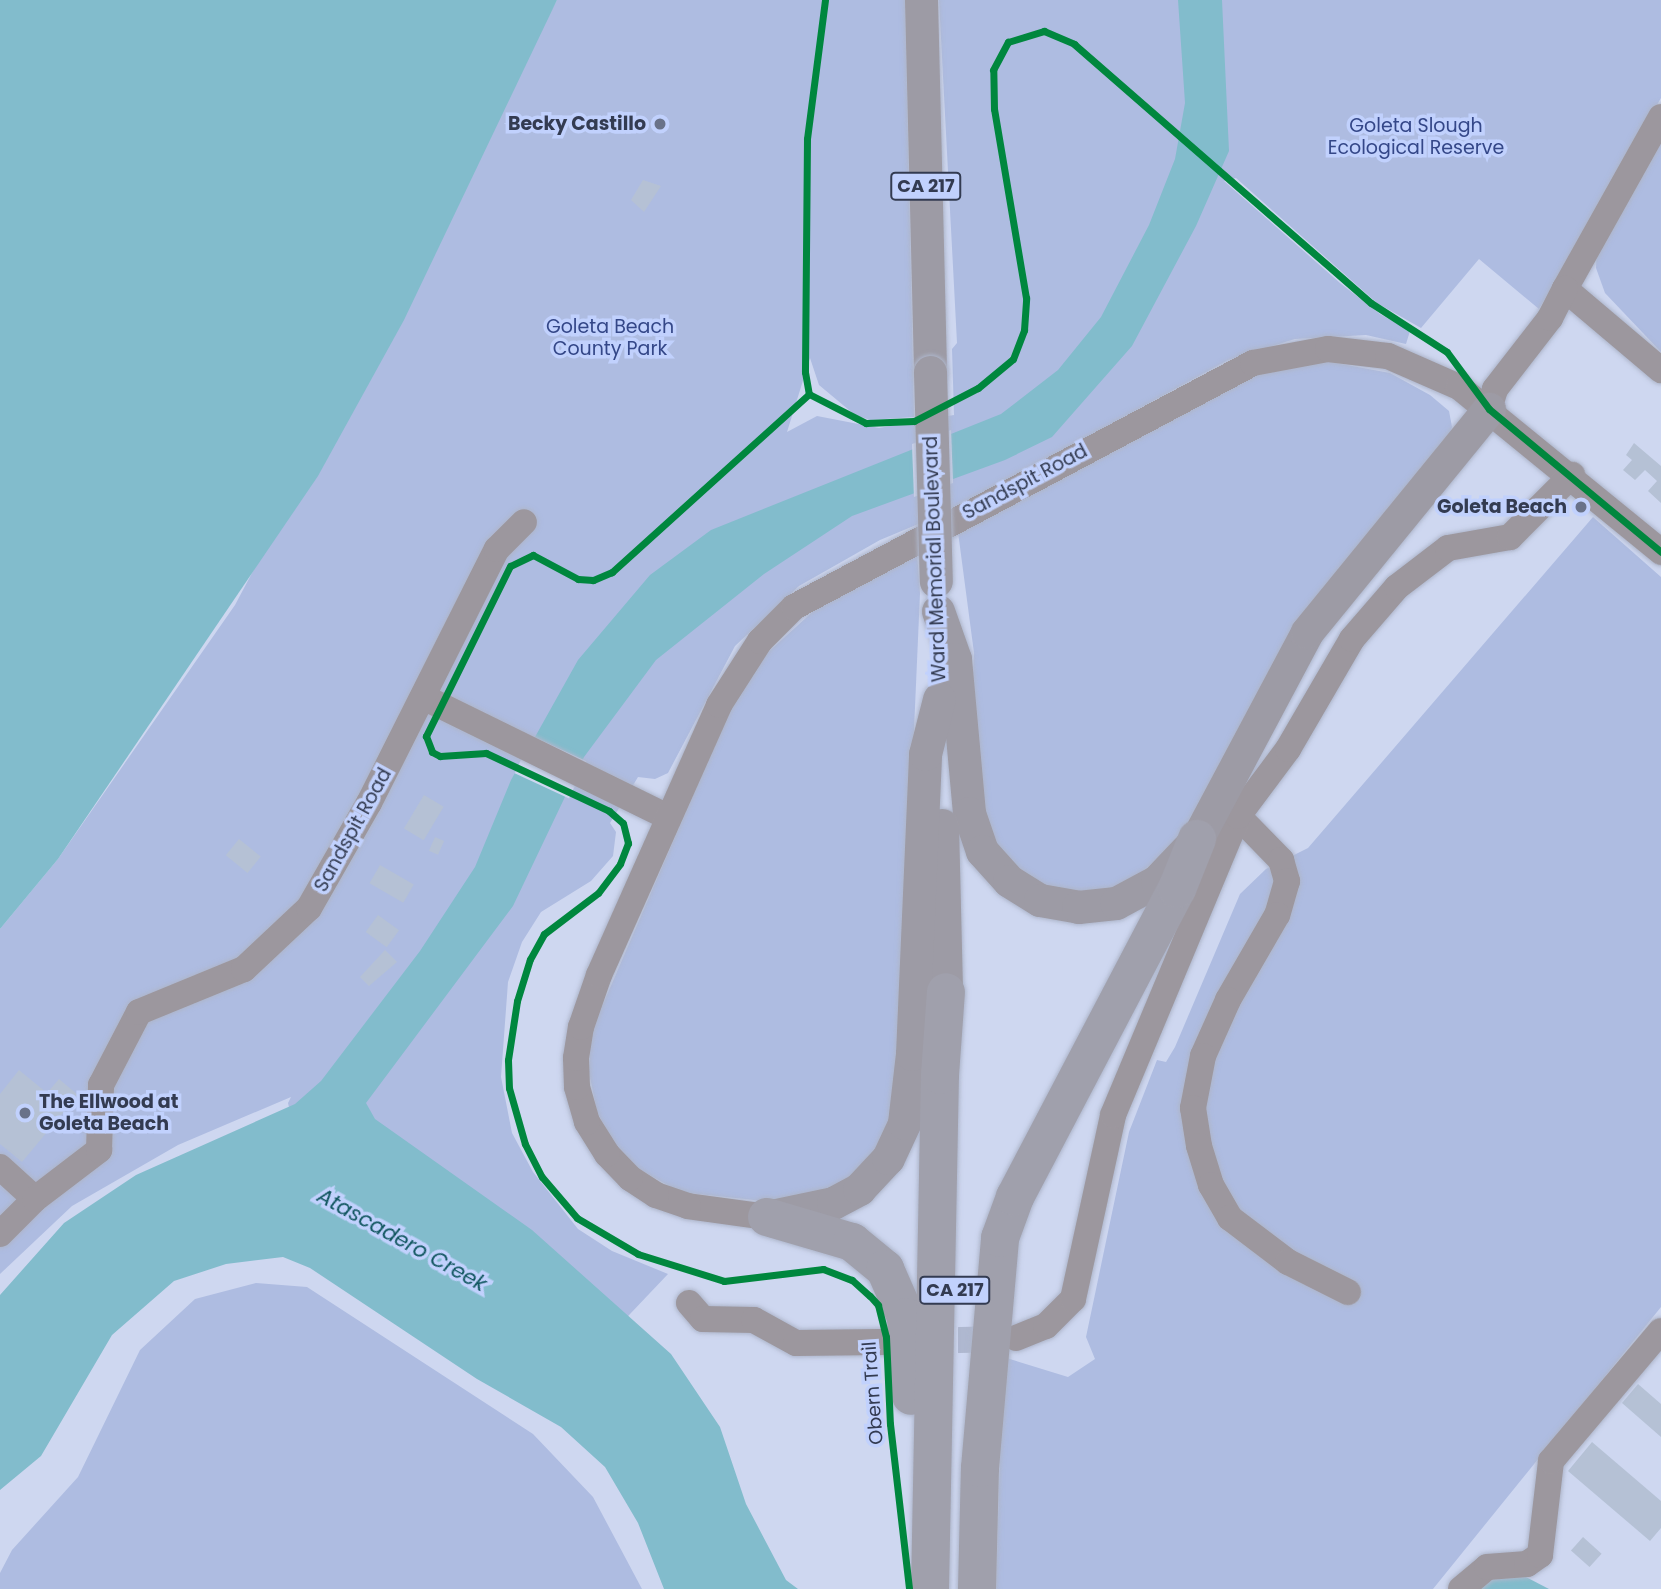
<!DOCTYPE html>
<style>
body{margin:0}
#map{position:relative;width:1661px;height:1589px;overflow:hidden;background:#ced7f0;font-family:Poppins,sans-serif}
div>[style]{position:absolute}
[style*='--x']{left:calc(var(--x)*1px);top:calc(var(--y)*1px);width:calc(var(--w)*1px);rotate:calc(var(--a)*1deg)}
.green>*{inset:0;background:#aebce1}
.water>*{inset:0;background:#82bccc}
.pier>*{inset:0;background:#ced7f0;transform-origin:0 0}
.building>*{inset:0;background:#b5c1d5;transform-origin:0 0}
.minor-tunnel>*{height:26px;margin-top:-13px;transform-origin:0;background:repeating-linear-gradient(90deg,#afb8d0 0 26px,transparent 0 39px)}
.roads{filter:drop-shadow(0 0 2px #aeb6cb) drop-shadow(0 0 2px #aeb6cb)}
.minor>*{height:26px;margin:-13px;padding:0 13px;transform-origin:13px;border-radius:13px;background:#9c979e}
.major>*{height:33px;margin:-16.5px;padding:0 16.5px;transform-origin:16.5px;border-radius:16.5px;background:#9d9ba5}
.highway>*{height:38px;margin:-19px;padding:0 19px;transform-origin:19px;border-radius:19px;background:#a0a0ac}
.bridges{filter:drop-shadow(0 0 2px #aeb6cb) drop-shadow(0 0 2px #aeb6cb)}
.major-bridge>*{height:33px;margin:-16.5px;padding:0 16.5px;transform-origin:16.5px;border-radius:16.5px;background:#9d9ba5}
.cycleway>*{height:7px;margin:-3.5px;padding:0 3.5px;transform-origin:3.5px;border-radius:3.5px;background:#00873e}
.dots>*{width:19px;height:19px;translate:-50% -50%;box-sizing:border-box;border:4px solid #c1d1fd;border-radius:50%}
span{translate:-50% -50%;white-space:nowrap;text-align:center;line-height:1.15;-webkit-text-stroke:7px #c1d1fd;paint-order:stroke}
.shield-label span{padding:2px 5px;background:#c1d1fd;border:2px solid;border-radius:5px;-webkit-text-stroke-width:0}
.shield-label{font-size:18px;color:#333b51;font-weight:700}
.poi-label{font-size:19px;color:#333b51;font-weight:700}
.right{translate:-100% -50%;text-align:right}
.left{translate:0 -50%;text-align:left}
.park-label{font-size:19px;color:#344788}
.street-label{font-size:19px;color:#333b51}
.water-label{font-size:21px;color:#0f555e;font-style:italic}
</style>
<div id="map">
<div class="green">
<i style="clip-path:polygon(557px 0,905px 0,914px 417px,870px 420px,855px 415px,819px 385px,810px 358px,787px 432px,817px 416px,879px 428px,954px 415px,952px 349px,957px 343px,939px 0,1661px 0,1661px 98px,1539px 309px,1479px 259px,1421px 328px,1377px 303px,1236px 178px,1224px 181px,1340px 283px,1380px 314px,1410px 331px,1406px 344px,1366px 335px,1295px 339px,1228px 360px,957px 508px,880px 540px,799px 586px,735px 646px,668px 773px,655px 779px,638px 777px,610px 823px,616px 832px,613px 856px,591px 881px,541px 912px,522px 942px,508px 982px,501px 1077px,512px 1133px,533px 1172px,578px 1229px,612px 1251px,668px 1274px,593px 1353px,301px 1159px,288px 1103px,291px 1097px,178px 1145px,72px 1206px,0 1274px,0 929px,58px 859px,235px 605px)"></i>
<i style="clip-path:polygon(1661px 133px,1661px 352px,1605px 293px,1596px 268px,1597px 247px)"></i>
<i style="clip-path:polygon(1325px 361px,1390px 373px,1430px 395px,1449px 411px,1452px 427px,1447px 443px,1186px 829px,1164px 853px,1124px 887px,1081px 895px,1031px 882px,1000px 855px,982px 817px,972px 695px,974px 653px,958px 532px,1251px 377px,1276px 368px)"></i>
<i style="clip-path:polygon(1593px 517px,1661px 577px,1661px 1307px,1433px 1589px,996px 1589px,1003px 1357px,1068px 1377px,1095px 1359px,1086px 1337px,1129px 1132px,1157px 1060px,1166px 1062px,1175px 1047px,1240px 894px,1266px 869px,1308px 848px)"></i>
<i style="clip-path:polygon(917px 553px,920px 593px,899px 1072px,883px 1145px,859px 1173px,833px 1189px,763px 1201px,680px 1192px,639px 1169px,617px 1149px,597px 1112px,589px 1072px,591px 1032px,731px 707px,755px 664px,819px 606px)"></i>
<i style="clip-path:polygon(256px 1283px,307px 1287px,533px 1434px,593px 1497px,642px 1589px,0 1589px,0 1573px,12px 1550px,78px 1477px,140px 1350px,195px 1299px)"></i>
</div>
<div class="water">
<i style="clip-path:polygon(0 0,557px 0,404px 320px,318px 476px,58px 859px,0 929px)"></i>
<i style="clip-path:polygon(1178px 0,1222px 0,1229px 151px,1196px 226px,1132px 346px,1052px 437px,1005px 460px,852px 516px,764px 574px,656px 660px,584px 757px,513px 906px,366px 1103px,375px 1119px,532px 1230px,671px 1354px,720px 1427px,746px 1504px,786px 1580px,798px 1589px,664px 1589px,638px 1523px,605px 1467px,561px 1427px,477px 1379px,310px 1268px,283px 1257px,226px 1264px,174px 1281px,112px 1335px,41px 1456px,0 1490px,0 1295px,64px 1223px,136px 1175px,295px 1104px,321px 1081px,420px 951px,475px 867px,511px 780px,578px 660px,650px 575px,711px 530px,1001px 414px,1058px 370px,1101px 317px,1149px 225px,1175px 159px,1185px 103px)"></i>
<i style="clip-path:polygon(1516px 1572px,1549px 1589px,1469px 1589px,1473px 1584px)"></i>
</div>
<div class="pier">
<i style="clip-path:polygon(951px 430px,953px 483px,914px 497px,912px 444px)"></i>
<i style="left:532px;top:736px;width:60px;height:41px;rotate:25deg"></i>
</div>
<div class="building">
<i style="clip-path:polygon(643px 180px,661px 186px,644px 212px,631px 200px)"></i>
<i style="clip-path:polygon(1634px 443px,1661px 466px,1661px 503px,1648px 491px,1657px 481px,1645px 470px,1635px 480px,1623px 470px,1632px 460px,1626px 455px)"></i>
<i style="left:424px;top:795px;width:23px;height:39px;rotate:31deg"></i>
<i style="left:435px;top:837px;width:10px;height:15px;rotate:24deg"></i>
<i style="left:239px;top:839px;width:28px;height:21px;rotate:39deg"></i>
<i style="left:380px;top:865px;width:39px;height:21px;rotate:30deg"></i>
<i style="left:378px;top:915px;width:26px;height:21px;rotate:36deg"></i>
<i style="clip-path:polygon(385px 950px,397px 962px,369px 986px,360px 977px)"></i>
<i style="clip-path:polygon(19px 1070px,47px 1093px,59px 1079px,78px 1095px,22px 1162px,0 1144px,0 1094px)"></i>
<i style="clip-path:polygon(1638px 1384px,1661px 1404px,1661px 1437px,1622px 1403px)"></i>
<i style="clip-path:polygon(1592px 1442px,1661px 1501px,1661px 1528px,1650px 1541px,1568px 1471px)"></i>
<i style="left:1583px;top:1537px;width:25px;height:18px;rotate:42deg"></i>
</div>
<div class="minor-tunnel">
<i style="--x:919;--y:1341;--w:82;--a:-1.4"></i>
</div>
<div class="roads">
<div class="minor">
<i style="--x:1661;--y:117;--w:197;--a:119.2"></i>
<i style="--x:1565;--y:289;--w:126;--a:40.2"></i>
<i style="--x:1489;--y:409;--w:21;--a:-73"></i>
<i style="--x:1495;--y:389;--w:90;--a:-52.2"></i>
<i style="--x:1550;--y:318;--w:33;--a:-63"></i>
<i style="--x:423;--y:697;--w:273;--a:26.1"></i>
<i style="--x:1238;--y:816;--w:62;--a:45.7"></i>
<i style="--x:1281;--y:860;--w:22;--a:74"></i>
<i style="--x:1287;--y:881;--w:35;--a:106"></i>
<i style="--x:1277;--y:915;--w:98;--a:120"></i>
<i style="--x:1228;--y:1000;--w:61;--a:114.1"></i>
<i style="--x:1203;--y:1056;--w:53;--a:100.9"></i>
<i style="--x:1193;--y:1108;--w:38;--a:81"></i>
<i style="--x:1199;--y:1146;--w:41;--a:72.9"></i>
<i style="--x:1211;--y:1185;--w:38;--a:60"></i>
<i style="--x:1230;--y:1218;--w:73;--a:37.2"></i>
<i style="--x:1288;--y:1262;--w:67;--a:26.6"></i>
<i style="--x:0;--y:1167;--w:47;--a:42.4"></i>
<i style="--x:767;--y:1217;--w:80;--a:-172.1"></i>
<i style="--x:688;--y:1206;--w:34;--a:-161"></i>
<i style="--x:656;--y:1195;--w:31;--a:-147"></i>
<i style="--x:630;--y:1178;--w:33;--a:-134"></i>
<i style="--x:607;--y:1154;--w:38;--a:-122"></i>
<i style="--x:587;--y:1122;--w:36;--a:-106"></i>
<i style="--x:577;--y:1087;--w:29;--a:-92"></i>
<i style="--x:576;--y:1058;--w:31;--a:-81"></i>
<i style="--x:581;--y:1027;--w:55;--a:-70.9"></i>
<i style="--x:599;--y:975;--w:295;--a:-66"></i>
<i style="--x:719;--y:705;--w:76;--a:-57.4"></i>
<i style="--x:760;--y:641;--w:48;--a:-45"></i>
<i style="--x:794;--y:607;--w:520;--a:-27.99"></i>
<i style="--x:1253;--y:363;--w:76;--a:-10.6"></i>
<i style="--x:1328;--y:349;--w:60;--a:6.7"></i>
<i style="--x:1388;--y:356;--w:77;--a:23.6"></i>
<i style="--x:1459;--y:387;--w:261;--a:39.2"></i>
<i style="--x:0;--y:1234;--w:49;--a:-45"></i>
<i style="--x:35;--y:1199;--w:81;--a:-37.4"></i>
<i style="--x:99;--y:1150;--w:65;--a:-88.2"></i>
<i style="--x:101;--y:1085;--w:82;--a:-62.5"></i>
<i style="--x:139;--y:1012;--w:113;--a:-22.3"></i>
<i style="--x:244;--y:969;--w:89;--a:-43.2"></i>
<i style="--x:309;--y:908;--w:121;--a:-60.3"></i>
<i style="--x:369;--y:803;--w:284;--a:-63.3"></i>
<i style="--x:497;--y:549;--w:38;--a:-45"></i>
<i style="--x:689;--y:1303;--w:21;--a:49"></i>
<i style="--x:703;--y:1319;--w:51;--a:1.1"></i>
<i style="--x:754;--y:1320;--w:48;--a:28.7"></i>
<i style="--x:796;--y:1343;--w:86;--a:-0.7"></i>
<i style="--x:1016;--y:1338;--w:32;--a:-22"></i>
<i style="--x:1046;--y:1326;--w:38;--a:-45"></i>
<i style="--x:1073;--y:1299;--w:188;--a:-77.7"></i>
<i style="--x:1113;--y:1115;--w:324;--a:-67.3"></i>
<i style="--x:1238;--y:816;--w:84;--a:-53.3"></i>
<i style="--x:1288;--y:749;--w:127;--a:-59.8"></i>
<i style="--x:1352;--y:639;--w:69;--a:-49.1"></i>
<i style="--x:1397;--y:587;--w:64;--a:-37.4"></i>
<i style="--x:1448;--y:548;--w:63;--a:-10.1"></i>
<i style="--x:1510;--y:537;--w:88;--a:-45"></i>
<i style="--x:1461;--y:1589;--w:34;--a:-40"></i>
<i style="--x:1487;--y:1567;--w:40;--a:-4.3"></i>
<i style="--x:1527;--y:1564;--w:16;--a:-35"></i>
<i style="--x:1540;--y:1555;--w:95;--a:-83.3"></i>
<i style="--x:1551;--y:1461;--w:170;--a:-49.8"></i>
</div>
<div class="major">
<i style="--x:921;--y:0;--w:372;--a:88.6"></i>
<i style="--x:938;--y:611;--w:51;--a:70.5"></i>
<i style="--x:955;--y:659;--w:155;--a:84.8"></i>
<i style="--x:969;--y:813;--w:40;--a:71.1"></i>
<i style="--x:982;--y:851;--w:40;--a:48"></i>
<i style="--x:1009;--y:881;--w:36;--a:32"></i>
<i style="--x:1040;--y:900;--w:39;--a:10"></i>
<i style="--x:1078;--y:907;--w:38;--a:-6"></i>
<i style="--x:1116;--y:903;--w:47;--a:-28.2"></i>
<i style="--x:1157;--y:881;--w:58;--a:-46.4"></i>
<i style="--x:1197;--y:839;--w:234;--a:-62"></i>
<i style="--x:1307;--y:632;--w:288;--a:-50.8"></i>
<i style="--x:942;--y:825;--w:167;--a:88.6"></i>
<i style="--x:767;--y:1217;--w:67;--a:-12"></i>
<i style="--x:833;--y:1203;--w:30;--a:-28"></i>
<i style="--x:859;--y:1189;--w:42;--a:-46.9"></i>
<i style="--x:888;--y:1158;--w:38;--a:-65"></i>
<i style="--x:904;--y:1123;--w:69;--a:-83.4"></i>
<i style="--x:912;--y:1054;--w:300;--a:-87.5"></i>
<i style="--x:925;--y:754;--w:57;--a:-75.7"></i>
</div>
<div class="highway">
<i style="--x:767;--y:1217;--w:89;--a:16.4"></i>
<i style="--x:852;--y:1242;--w:43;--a:39.3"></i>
<i style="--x:885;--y:1269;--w:52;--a:66.4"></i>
<i style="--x:906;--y:1317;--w:79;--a:86.4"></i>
<i style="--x:930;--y:1589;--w:514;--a:-88.89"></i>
<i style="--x:940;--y:1075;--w:83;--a:-85.9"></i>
<i style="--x:977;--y:1589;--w:121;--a:-88.6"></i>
<i style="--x:980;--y:1468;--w:231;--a:-85"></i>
<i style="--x:1000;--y:1238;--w:44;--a:-69.9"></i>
<i style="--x:1015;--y:1197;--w:348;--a:-62.3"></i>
<i style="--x:1177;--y:889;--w:54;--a:-68.2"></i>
</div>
</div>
<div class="bridges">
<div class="major-bridge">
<i style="--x:930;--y:372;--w:209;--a:88.4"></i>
</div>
</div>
<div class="cycleway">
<i style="--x:825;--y:0;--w:140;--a:97.4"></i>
<i style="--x:807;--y:139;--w:233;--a:90.5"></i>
<i style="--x:805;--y:372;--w:22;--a:80"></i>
<i style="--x:809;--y:394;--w:266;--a:137.9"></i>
<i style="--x:612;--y:572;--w:21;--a:157"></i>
<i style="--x:593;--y:580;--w:15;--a:-176"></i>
<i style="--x:578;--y:579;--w:51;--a:-151.9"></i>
<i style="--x:533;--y:555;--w:25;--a:154"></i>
<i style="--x:510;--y:566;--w:190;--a:116.3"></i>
<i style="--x:426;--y:736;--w:17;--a:69"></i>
<i style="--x:432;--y:752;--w:9;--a:27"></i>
<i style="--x:440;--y:756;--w:46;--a:-3.7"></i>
<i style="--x:486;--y:753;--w:136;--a:25.2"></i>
<i style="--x:609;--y:811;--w:18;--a:41"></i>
<i style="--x:623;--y:823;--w:21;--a:76"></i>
<i style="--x:628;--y:843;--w:22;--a:111"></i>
<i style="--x:620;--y:864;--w:36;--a:127"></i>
<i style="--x:598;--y:893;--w:68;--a:142.8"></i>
<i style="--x:544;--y:934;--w:29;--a:119"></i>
<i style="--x:530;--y:959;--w:44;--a:107.2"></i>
<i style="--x:517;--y:1001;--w:60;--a:98.7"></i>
<i style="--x:508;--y:1060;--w:28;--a:88"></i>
<i style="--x:509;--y:1088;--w:58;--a:74.1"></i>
<i style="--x:525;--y:1144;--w:37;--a:63"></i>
<i style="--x:542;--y:1177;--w:54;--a:49.5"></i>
<i style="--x:577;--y:1218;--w:71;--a:30.5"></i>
<i style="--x:638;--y:1254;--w:90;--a:17.4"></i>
<i style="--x:724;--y:1281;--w:100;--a:-6.9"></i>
<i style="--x:823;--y:1269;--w:31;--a:21"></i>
<i style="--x:852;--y:1280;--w:24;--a:42"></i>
<i style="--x:870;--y:1296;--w:12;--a:48"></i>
<i style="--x:878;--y:1305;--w:33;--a:76"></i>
<i style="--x:886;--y:1337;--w:87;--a:87.4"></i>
<i style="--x:890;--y:1424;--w:166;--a:83.4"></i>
<i style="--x:809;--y:394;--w:64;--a:27"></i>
<i style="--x:866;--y:423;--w:48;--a:-2.4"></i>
<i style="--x:914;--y:421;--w:72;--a:-27.3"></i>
<i style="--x:978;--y:388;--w:45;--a:-39.6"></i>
<i style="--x:1013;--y:359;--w:31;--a:-69"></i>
<i style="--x:1024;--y:330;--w:32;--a:-86"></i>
<i style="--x:1026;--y:298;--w:192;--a:-99.6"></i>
<i style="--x:994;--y:109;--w:39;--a:-91"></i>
<i style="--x:993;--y:70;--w:32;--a:-62"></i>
<i style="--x:1008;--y:42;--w:38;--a:-17"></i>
<i style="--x:1044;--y:31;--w:33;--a:23"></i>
<i style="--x:1074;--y:44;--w:394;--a:41.1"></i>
<i style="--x:1371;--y:303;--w:90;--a:32.8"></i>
<i style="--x:1447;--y:352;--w:71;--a:53.6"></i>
<i style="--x:1489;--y:409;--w:224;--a:39.7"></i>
</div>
<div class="dots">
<i style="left:660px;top:124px;background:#697289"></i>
<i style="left:1581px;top:507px;background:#697289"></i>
<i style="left:25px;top:1113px;background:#697289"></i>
</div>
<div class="shield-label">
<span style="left:926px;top:186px">CA 217</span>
<span style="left:955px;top:1290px">CA 217</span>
</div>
<div class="poi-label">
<span class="right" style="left:646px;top:124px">Becky Castillo</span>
<span class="right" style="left:1567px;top:507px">Goleta Beach</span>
<span class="left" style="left:39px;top:1113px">The Ellwood at<br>Goleta Beach</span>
</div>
<div class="park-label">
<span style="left:1416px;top:137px">Goleta Slough<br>Ecological Reserve</span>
<span style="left:610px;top:338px">Goleta Beach<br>County Park</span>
</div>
<div class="street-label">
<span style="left:1025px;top:482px;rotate:-28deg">Sandspit Road</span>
<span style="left:935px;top:559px;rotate:-92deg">Ward Memorial Boulevard</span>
<span style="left:353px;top:830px;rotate:-61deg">Sandspit Road</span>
<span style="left:873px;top:1393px;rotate:-94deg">Obern Trail</span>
</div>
<div class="water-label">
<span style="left:402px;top:1240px;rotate:29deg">Atascadero Creek</span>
</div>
</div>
